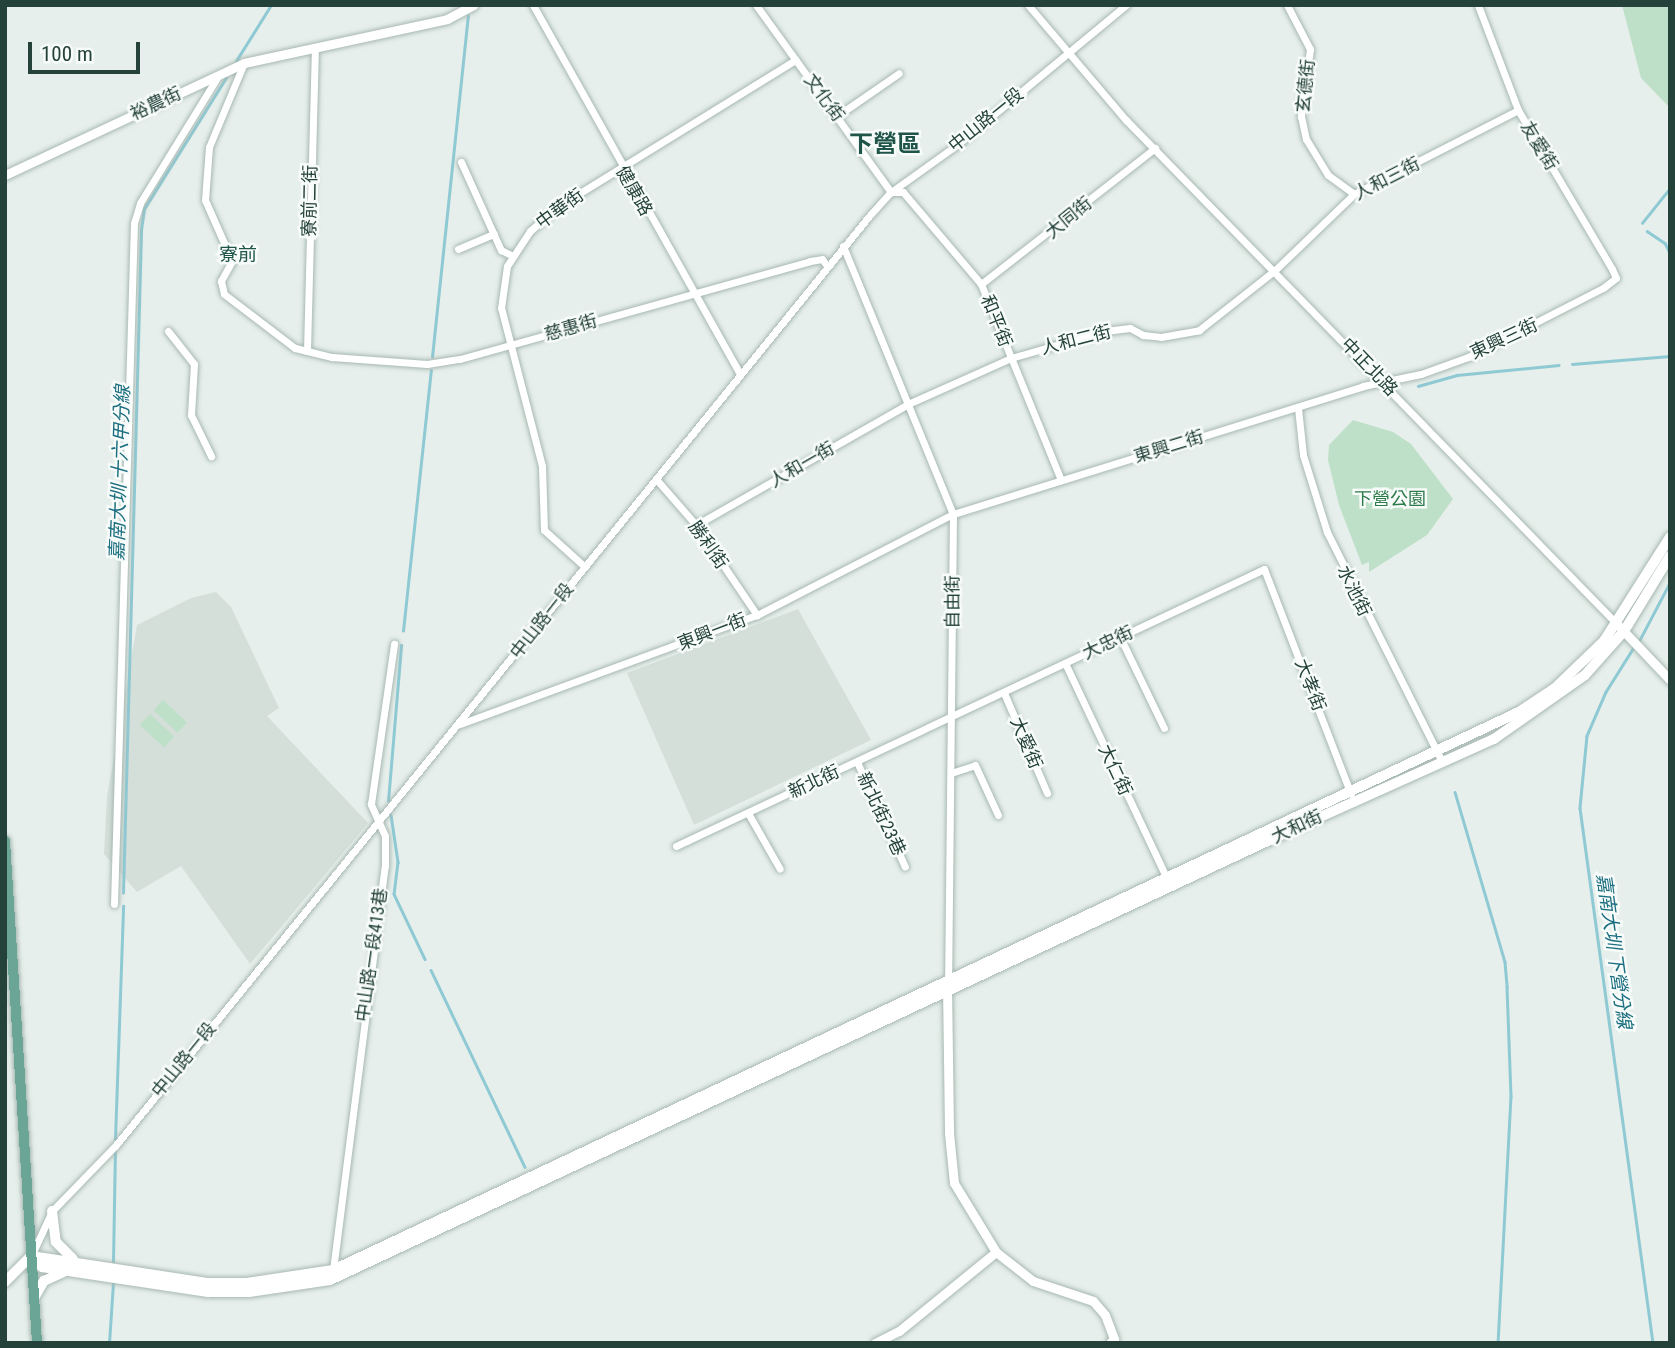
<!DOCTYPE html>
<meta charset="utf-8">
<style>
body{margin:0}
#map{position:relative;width:1675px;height:1348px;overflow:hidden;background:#e6efeb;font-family:"Roboto Condensed","Noto Sans TC",sans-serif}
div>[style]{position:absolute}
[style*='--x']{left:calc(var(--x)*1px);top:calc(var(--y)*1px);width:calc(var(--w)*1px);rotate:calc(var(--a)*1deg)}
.built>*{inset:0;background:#d4dfda}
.green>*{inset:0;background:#bfe0c8;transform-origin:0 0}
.stream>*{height:2.5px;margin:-1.25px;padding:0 1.25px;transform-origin:1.25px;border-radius:1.25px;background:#8ec9d4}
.roads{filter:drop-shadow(0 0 2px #a8b8b2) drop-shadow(0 0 2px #a8b8b2)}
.minor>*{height:7px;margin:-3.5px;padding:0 3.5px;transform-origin:3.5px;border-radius:3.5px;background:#fff}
.tertiary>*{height:9px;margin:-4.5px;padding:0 4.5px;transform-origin:4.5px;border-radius:4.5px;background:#fff}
.secondary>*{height:10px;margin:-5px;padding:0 5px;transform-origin:5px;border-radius:5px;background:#fff}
.primary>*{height:10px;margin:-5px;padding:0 5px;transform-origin:5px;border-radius:5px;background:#6aa596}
span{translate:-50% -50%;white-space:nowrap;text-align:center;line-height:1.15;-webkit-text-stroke:5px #f7fbf9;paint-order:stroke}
.street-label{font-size:18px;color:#24423a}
.park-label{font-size:18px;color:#2d7a4b}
.neighbourhood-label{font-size:19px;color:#1f5548}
.water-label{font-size:19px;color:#1c6f80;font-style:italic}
.district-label{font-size:24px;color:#1f5548;font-weight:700}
.frame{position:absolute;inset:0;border:7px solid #24423a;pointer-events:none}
.scale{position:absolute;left:28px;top:42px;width:112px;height:32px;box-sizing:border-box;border:4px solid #24423a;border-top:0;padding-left:9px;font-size:21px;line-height:24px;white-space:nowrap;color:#24423a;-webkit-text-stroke:5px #f7fbf9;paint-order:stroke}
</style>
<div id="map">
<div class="built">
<i style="clip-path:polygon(216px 592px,231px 607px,279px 708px,267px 716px,368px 823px,250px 964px,181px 866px,137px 892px,104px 854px,107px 797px,137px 625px,191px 598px)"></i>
<i style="clip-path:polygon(798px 609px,871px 740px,694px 825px,627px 673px)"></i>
</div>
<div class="green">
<i style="clip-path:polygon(1622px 5px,1670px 5px,1670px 108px,1641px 78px)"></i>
<i style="clip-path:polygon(1353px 420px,1393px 432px,1411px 444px,1453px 499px,1427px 535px,1369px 572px,1369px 562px,1362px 565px,1339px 505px,1328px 460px,1329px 445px)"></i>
<i style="left:163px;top:700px;width:33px;height:14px;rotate:43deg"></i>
<i style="left:150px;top:714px;width:33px;height:15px;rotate:43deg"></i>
</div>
<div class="stream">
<i style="--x:236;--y:61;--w:66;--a:-58"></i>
<i style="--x:1642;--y:223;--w:45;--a:-51.3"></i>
<i style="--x:1647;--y:231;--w:22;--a:34"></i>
<i style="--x:1665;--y:243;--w:11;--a:63"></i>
<i style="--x:432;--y:357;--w:343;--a:-84"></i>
<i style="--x:1572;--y:364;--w:98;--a:-4.7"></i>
<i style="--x:1418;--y:386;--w:41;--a:-15.8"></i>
<i style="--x:1457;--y:375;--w:102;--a:-5.6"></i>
<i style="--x:403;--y:631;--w:262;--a:-83.9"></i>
<i style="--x:1639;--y:641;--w:67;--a:-62.3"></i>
<i style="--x:1635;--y:646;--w:54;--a:122.2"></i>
<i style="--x:1606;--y:692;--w:48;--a:113.4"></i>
<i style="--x:1587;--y:736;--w:72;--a:95.6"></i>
<i style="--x:1580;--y:808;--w:540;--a:82.23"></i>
<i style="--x:1455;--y:792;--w:177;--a:73.6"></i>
<i style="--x:1505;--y:962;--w:25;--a:85"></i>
<i style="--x:1507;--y:987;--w:109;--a:87.9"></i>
<i style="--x:1511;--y:1096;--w:247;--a:93"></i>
<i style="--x:388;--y:801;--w:156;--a:-85.2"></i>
<i style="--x:391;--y:815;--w:48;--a:81.5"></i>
<i style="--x:398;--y:862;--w:32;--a:97"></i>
<i style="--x:394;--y:894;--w:72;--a:64.5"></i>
<i style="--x:123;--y:893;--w:663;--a:-88.44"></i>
<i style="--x:141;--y:230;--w:21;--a:-82"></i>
<i style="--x:144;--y:209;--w:155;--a:-58"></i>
<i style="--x:431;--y:970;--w:218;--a:64.5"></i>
<i style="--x:115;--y:1139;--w:233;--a:-88"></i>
<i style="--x:113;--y:1262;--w:110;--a:-89"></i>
<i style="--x:109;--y:1343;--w:61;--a:-86.2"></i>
</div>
<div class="roads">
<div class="minor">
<i style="--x:533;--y:5;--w:423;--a:60.7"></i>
<i style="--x:756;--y:5;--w:231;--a:54.2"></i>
<i style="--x:1028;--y:5;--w:151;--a:49.6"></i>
<i style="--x:1126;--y:120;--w:702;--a:45.75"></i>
<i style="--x:1287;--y:5;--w:50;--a:62.4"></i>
<i style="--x:1310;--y:49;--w:68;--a:97.7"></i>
<i style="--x:1301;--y:116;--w:24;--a:78"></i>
<i style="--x:1306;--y:139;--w:42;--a:58.6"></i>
<i style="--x:1328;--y:175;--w:32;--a:36"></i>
<i style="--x:244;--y:63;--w:91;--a:112.6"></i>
<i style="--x:209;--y:147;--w:53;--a:94.3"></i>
<i style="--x:205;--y:200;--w:67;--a:66.1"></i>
<i style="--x:232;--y:261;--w:23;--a:119"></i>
<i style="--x:221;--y:281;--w:13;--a:77"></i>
<i style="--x:224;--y:294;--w:89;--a:37.3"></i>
<i style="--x:295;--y:348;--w:38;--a:14"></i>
<i style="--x:332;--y:357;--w:95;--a:4.2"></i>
<i style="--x:427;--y:364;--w:33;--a:-9"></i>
<i style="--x:460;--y:359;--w:363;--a:-15.6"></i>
<i style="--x:810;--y:261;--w:12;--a:-9"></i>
<i style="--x:822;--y:259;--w:9;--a:54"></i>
<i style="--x:837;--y:116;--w:75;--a:-34.7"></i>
<i style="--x:461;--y:162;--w:97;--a:65.6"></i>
<i style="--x:501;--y:250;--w:13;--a:27"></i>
<i style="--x:891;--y:192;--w:12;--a:0"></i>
<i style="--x:903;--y:192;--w:121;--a:49.7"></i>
<i style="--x:981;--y:284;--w:212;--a:67.8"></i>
<i style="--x:843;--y:246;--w:290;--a:67.7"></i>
<i style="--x:953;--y:514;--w:466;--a:90.6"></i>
<i style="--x:458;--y:249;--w:39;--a:-23"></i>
<i style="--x:981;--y:284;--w:221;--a:-38"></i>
<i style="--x:168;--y:331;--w:42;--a:51.8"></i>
<i style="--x:194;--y:364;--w:51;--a:93.4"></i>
<i style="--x:191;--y:415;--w:46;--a:64"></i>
<i style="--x:307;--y:351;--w:300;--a:-88.5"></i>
<i style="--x:1298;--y:408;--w:47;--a:83.9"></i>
<i style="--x:1303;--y:455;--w:81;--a:72.7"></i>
<i style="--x:1327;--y:532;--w:257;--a:63.4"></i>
<i style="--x:656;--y:479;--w:61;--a:49"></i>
<i style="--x:696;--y:525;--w:109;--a:55.9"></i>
<i style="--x:696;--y:525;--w:244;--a:-29.7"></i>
<i style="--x:908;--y:404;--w:113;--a:-24.1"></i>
<i style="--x:1011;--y:358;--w:98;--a:-16"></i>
<i style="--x:1105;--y:331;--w:25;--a:-7"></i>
<i style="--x:1130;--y:328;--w:15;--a:28"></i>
<i style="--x:1143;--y:335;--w:18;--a:6"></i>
<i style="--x:1161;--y:337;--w:39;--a:-10"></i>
<i style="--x:1199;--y:330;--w:95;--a:-38.2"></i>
<i style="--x:1274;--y:271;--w:111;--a:-43.9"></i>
<i style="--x:1354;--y:194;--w:184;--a:-27.1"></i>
<i style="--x:585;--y:567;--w:55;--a:-137.9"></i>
<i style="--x:544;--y:530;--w:64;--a:-91.8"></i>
<i style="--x:542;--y:466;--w:163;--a:-104.5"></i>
<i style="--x:501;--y:308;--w:42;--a:-81.9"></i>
<i style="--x:507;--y:266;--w:42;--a:-56.7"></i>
<i style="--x:530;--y:231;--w:38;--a:-41"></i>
<i style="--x:559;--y:206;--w:278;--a:-31.7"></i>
<i style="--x:1120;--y:637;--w:101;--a:64.2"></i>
<i style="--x:1065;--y:663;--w:237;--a:64.7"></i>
<i style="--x:1004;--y:693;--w:109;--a:66.7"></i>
<i style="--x:460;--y:724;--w:316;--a:-20.2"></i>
<i style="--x:757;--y:615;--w:220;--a:-27.3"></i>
<i style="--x:953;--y:514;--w:430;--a:-17.3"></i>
<i style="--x:1363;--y:386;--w:59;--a:-11.7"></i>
<i style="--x:1421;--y:374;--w:50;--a:-19.9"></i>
<i style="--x:1468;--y:357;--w:152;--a:-27.1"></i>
<i style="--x:1603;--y:288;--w:16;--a:-38"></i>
<i style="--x:1616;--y:278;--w:10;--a:-114"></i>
<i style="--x:1612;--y:269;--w:185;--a:-120.6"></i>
<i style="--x:1518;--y:110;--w:112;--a:-110.9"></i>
<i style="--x:857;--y:762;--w:115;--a:65.4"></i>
<i style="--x:951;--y:773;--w:25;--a:-18"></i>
<i style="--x:975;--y:765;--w:55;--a:65.3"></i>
<i style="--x:748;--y:813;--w:64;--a:60.3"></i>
<i style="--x:676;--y:846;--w:650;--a:-25.22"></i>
<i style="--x:1264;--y:569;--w:241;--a:68.9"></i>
<i style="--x:114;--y:904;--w:681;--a:-88.32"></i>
<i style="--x:134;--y:223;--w:21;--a:-73"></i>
<i style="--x:140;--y:203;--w:149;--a:-58.4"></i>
<i style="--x:33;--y:1252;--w:45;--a:-65.1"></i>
<i style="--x:52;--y:1211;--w:92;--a:-45.9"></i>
<i style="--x:116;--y:1145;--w:1197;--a:-50.97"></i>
<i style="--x:870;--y:215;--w:31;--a:-48"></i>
<i style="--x:891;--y:192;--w:82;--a:-35.6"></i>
<i style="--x:958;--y:144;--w:218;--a:-39.6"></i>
<i style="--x:333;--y:1270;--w:407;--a:-82.7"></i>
<i style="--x:385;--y:866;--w:30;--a:-90"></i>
<i style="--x:385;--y:836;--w:35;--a:-114"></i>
<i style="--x:371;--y:804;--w:162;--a:-81.8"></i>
</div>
<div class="tertiary">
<i style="--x:5;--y:175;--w:264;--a:-25.1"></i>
<i style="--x:244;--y:63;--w:208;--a:-12.2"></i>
<i style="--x:447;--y:19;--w:30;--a:-28"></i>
<i style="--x:1616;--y:623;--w:79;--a:46.5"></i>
<i style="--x:947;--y:986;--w:147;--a:89.2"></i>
<i style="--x:949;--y:1133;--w:50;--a:84.3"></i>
<i style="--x:954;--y:1183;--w:81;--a:58.7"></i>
<i style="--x:996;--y:1252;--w:47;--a:38.1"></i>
<i style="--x:1033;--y:1281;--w:63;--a:18.4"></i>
<i style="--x:1093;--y:1301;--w:18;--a:49"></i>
<i style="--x:1105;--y:1315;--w:26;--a:69"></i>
<i style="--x:1114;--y:1339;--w:6;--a:135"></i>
<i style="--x:875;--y:1343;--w:27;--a:-27"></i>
<i style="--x:899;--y:1331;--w:125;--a:-39.2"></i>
</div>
<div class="secondary">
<i style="--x:52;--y:1211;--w:31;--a:83"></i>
<i style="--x:56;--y:1242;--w:24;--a:45"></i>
<i style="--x:31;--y:1256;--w:178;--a:8.7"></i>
<i style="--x:207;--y:1283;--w:40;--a:0"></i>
<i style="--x:247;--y:1283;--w:87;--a:-8.6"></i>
<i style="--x:333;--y:1270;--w:1311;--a:-25.2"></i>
<i style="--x:1519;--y:712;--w:43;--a:-33.7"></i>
<i style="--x:1555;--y:688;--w:68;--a:-43.8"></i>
<i style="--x:1604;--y:641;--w:123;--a:-57.6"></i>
<i style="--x:31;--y:1256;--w:16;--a:45"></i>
<i style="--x:42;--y:1267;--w:168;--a:8.6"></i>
<i style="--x:208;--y:1292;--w:41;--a:0"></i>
<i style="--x:249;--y:1292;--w:82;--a:-8.4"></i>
<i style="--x:330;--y:1280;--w:1059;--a:-25.09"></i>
<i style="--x:1289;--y:831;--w:225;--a:-24.2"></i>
<i style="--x:1494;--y:739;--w:111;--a:-35.1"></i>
<i style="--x:1585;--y:675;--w:59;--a:-48.4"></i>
<i style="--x:1624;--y:631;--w:88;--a:-58.5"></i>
<i style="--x:5;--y:1282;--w:37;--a:-45"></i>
<i style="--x:34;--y:1298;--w:20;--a:-60"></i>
<i style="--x:44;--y:1281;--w:21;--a:-25"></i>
</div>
<div class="primary">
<i style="--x:5;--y:841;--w:503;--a:86.35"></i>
</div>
</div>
<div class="street-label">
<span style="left:1306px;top:86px;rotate:-84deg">玄德街</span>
<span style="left:824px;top:98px;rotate:54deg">文化街</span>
<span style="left:156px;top:104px;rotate:-25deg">裕農街</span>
<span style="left:986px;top:120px;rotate:-39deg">中山路一段</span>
<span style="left:1539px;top:146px;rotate:59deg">友愛街</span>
<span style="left:1387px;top:179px;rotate:-27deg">人和三街</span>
<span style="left:634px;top:191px;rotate:60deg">健康路</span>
<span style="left:310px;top:201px;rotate:-89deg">寮前二街</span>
<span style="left:560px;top:209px;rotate:-36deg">中華街</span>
<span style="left:1069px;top:218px;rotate:-39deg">大同街</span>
<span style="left:996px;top:321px;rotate:68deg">和平街</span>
<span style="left:571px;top:328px;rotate:-16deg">慈惠街</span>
<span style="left:1504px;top:339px;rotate:-25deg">東興三街</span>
<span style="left:1076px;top:340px;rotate:-14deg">人和二街</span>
<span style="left:1369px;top:367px;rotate:46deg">中正北路</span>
<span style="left:1169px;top:447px;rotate:-17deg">東興二街</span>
<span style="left:802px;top:465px;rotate:-30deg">人和一街</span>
<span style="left:708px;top:545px;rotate:55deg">勝利街</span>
<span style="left:1354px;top:591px;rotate:64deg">水池街</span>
<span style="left:953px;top:602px;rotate:-90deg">自由街</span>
<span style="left:542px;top:621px;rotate:-52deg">中山路一段</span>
<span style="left:712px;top:632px;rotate:-21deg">東興一街</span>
<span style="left:1108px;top:643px;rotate:-25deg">大忠街</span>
<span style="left:1310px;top:685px;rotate:69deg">大孝街</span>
<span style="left:1026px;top:743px;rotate:67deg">大愛街</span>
<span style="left:1115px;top:770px;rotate:65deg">大仁街</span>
<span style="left:814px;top:782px;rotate:-25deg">新北街</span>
<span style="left:881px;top:814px;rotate:65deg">新北街23巷</span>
<span style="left:1297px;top:827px;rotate:-25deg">大和街</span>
<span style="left:372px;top:955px;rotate:-82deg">中山路一段413巷</span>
<span style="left:184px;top:1060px;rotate:-51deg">中山路一段</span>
</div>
<div class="park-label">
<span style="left:1390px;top:499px">下營公園</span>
</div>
<div class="neighbourhood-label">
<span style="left:238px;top:255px">寮前</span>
</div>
<div class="water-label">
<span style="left:120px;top:473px;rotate:-88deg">嘉南大圳 十六甲分線</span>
<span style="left:1614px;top:951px;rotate:82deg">嘉南大圳 下營分線</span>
</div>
<div class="district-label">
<span style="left:885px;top:145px">下營區</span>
</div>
<div class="frame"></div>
<div class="scale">100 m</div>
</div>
